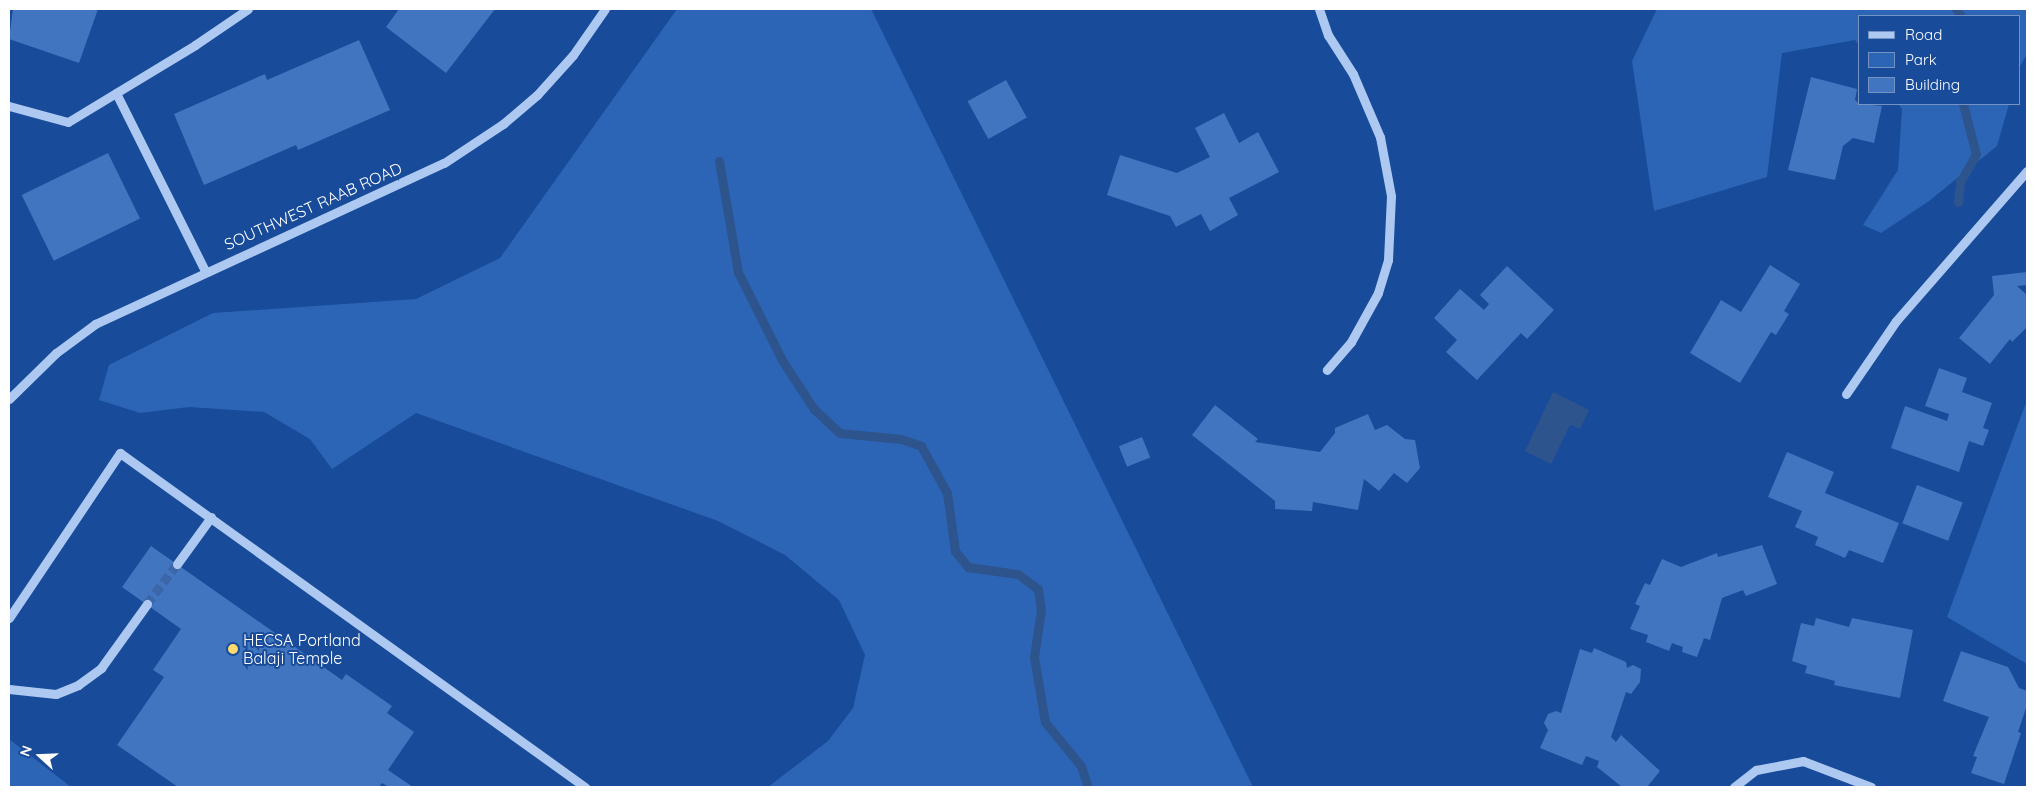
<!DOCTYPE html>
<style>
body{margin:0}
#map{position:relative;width:2036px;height:796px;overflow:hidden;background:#184b99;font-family:Quicksand,sans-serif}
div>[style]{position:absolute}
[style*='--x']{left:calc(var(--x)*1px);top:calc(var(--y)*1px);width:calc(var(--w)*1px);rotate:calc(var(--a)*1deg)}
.green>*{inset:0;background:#2c65b6}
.water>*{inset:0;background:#2e548d}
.stream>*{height:9px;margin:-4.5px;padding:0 4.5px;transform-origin:4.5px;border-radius:4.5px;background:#2e548d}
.building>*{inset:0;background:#4175c0;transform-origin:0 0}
.minor-tunnel>*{height:9px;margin-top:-4.5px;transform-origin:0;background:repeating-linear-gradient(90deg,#3b66a8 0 9px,transparent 0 13.5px)}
.minor>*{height:9px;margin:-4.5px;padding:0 4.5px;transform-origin:4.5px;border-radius:4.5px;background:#adc9f1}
.dots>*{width:14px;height:14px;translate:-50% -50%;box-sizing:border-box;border:2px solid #184b99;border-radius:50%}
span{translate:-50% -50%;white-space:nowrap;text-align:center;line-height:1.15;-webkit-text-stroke:4px #184b99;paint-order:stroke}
.street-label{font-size:16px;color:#fff}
.poi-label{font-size:16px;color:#fff}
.left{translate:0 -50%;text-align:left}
.frame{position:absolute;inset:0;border:10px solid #fff;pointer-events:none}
.legend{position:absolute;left:1858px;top:15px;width:162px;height:90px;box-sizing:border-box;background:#184b99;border:1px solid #7493c2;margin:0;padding:6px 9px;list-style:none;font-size:15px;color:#fff}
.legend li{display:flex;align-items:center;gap:10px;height:25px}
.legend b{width:25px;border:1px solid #7493c2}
.north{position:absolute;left:15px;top:731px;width:50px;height:50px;-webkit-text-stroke:4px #184b99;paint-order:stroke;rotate:290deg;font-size:14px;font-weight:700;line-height:20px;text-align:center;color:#fff}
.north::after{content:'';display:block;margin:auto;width:18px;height:22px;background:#fff;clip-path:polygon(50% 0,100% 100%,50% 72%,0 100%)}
</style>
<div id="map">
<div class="green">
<i style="clip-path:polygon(677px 9px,871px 9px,1253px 787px,768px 787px,828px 741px,853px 708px,865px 655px,839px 600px,785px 555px,718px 521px,416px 413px,332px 469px,310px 439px,264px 412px,189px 407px,140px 413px,99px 400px,109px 365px,213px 313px,416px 299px,500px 258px)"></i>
<i style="clip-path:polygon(1657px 9px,2027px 9px,2027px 54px,2020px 66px,2020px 16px,1860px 16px,1860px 46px,1855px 40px,1782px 53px,1767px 177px,1654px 211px,1632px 61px)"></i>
<i style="clip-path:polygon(1898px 104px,2009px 104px,1997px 146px,1929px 201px,1881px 233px,1863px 225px,1898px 170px,1902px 109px)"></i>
<i style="clip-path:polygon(2027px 400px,2027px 664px,1947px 617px)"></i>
<i style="clip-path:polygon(9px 739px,71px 787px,9px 787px)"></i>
</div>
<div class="water">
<i style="clip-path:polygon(1553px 392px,1589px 410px,1580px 429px,1570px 425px,1551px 464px,1525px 451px)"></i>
</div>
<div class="stream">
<i style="--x:1956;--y:9;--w:9;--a:54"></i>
<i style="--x:719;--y:161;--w:113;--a:80.3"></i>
<i style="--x:738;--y:272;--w:98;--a:63.4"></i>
<i style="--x:782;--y:360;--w:59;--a:56.9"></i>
<i style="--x:814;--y:409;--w:35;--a:43"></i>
<i style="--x:840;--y:433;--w:61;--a:5.6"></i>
<i style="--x:901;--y:439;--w:21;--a:19"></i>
<i style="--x:921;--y:446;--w:54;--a:61"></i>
<i style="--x:947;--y:493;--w:59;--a:82.1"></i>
<i style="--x:955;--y:551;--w:21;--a:51"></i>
<i style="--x:968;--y:567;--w:50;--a:8"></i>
<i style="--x:1018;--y:574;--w:25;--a:37"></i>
<i style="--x:1038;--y:589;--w:21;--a:82"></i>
<i style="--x:1041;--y:610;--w:48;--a:98.5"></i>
<i style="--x:1034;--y:657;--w:66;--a:80.4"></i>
<i style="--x:1045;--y:722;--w:57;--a:50.7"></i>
<i style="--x:1081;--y:766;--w:22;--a:72"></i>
<i style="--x:1958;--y:202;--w:20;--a:-84"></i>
<i style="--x:1960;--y:182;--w:32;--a:-60"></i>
<i style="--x:1976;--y:154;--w:52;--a:-104.6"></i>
</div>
<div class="building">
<i style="clip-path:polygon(13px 9px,98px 9px,79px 63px,9px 39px)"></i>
<i style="clip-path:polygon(399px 9px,495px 9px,446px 73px,386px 27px)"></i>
<i style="clip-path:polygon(359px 40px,390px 110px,298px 150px,296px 145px,204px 185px,174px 114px,265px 74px,267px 80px)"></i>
<i style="clip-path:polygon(1811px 77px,1857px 89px,1855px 100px,1860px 104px,1882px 106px,1874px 143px,1853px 138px,1843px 146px,1835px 180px,1788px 170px)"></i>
<i style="left:1006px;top:80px;width:43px;height:44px;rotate:61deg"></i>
<i style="clip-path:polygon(1224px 113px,1239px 143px,1258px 132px,1279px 172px,1229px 198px,1238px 215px,1210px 231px,1201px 214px,1176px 227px,1170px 216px,1107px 195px,1120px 155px,1177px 173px,1210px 157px,1195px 128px)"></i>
<i style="left:108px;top:153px;width:73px;height:96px;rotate:64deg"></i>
<i style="clip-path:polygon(1770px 265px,1800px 284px,1784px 311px,1789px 314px,1776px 335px,1771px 332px,1740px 383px,1690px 353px,1721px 300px,1741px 312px)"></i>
<i style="clip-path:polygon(1507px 266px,1554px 310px,1527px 339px,1521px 333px,1477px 380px,1446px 352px,1457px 340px,1434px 318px,1460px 289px,1484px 310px,1489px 304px,1480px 295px)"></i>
<i style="clip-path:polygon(2027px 272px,2027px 285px,2017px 286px,2027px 295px,2027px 327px,2012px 342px,2010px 339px,1990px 364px,1959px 338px,1994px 295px,1992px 276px)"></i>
<i style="clip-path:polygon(1939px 368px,1967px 378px,1962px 392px,1992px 403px,1983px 428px,1989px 430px,1983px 446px,1969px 441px,1959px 472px,1891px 448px,1905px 406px,1947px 421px,1949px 414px,1925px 406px)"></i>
<i style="clip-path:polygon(1215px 405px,1258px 439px,1255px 442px,1320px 452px,1335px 433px,1335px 428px,1368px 414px,1375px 430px,1387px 425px,1405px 439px,1415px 440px,1420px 468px,1407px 483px,1394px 473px,1379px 491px,1364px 479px,1358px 510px,1313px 502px,1312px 511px,1275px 509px,1275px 501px,1192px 435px)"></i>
<i style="left:1142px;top:437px;width:22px;height:25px;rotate:68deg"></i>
<i style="clip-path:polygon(1787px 452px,1834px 472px,1825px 493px,1899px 523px,1883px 563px,1849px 550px,1845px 558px,1815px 545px,1818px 537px,1795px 527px,1802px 511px,1768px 497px)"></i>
<i style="left:1917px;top:485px;width:49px;height:41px;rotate:21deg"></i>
<i style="clip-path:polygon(1762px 545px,1777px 584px,1746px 596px,1743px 590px,1722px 598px,1710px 640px,1704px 638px,1697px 657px,1682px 652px,1683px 647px,1672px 643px,1669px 651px,1646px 642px,1648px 635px,1630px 629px,1640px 606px,1635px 604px,1645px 583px,1650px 585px,1662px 559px,1681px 567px,1717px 553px,1718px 557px)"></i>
<i style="clip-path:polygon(151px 546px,342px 680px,346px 674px,392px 706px,387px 713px,414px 732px,388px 770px,413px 787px,389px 787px,382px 783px,379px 787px,178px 787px,117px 745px,164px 677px,153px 670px,181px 629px,122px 587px)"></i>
<i style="clip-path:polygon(1816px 618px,1849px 627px,1852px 618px,1913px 630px,1900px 698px,1834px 685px,1835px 681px,1805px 673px,1807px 666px,1792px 661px,1801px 623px,1814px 626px)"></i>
<i style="clip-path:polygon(1594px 648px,1626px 662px,1627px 668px,1633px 665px,1641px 669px,1640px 682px,1631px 694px,1626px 692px,1611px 737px,1616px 742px,1621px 735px,1660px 771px,1647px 787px,1622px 787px,1597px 767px,1599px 761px,1586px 756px,1582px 765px,1540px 748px,1548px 730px,1544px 723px,1548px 714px,1556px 711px,1561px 713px,1580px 649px,1592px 653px)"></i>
<i style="clip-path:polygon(1961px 651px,2008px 667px,2019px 688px,2027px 691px,2027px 705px,2018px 732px,2021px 733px,2004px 784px,1971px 773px,1977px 757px,1973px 756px,1989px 717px,1943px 701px)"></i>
</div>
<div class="minor-tunnel">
<i style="--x:147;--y:604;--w:50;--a:-53.1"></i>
</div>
<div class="minor">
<i style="--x:1319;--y:9;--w:28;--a:71"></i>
<i style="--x:1328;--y:35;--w:46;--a:57.3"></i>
<i style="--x:1353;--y:74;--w:69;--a:66.8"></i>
<i style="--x:1380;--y:137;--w:60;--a:79.4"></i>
<i style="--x:1391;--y:196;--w:64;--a:92.7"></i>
<i style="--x:1388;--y:260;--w:34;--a:107"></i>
<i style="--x:1378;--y:293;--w:56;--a:118.9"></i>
<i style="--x:1351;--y:342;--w:37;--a:131"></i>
<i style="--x:116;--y:93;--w:199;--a:63.4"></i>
<i style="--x:9;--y:106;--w:61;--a:15.2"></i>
<i style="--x:68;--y:122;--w:149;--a:-31.2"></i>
<i style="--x:195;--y:45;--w:64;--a:-34.2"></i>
<i style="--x:1846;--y:394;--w:88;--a:-55.6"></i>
<i style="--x:1896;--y:321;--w:199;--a:-48.9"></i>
<i style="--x:9;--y:399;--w:66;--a:-44.4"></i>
<i style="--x:56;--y:353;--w:49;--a:-36.6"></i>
<i style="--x:95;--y:324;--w:384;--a:-24.8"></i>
<i style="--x:444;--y:163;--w:71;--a:-33.5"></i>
<i style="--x:503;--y:124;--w:45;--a:-40.5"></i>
<i style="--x:537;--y:95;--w:54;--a:-48"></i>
<i style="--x:573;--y:55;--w:56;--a:-55.2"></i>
<i style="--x:177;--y:564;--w:58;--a:-54.1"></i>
<i style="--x:9;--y:618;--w:199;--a:-56.1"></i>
<i style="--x:120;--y:453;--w:573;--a:35.69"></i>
<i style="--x:9;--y:689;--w:47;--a:6.1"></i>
<i style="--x:56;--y:694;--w:24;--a:-22"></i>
<i style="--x:78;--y:685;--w:29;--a:-36"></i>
<i style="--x:101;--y:668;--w:79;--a:-54.3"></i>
<i style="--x:1734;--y:787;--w:28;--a:-38"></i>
<i style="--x:1756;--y:770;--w:48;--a:-10.8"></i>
<i style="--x:1803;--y:761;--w:73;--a:20.9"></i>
</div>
<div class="dots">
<i style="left:233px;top:649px;background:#ffda6d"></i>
</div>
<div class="street-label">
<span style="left:313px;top:206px;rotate:-24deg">SOUTHWEST RAAB ROAD</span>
</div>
<div class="poi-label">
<span class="left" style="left:243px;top:649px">HECSA Portland<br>Balaji Temple</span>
</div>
<div class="frame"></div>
<ul class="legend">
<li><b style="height:6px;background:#adc9f1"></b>Road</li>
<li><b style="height:14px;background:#2c65b6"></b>Park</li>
<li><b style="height:14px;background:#4175c0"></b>Building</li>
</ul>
<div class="north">N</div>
</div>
